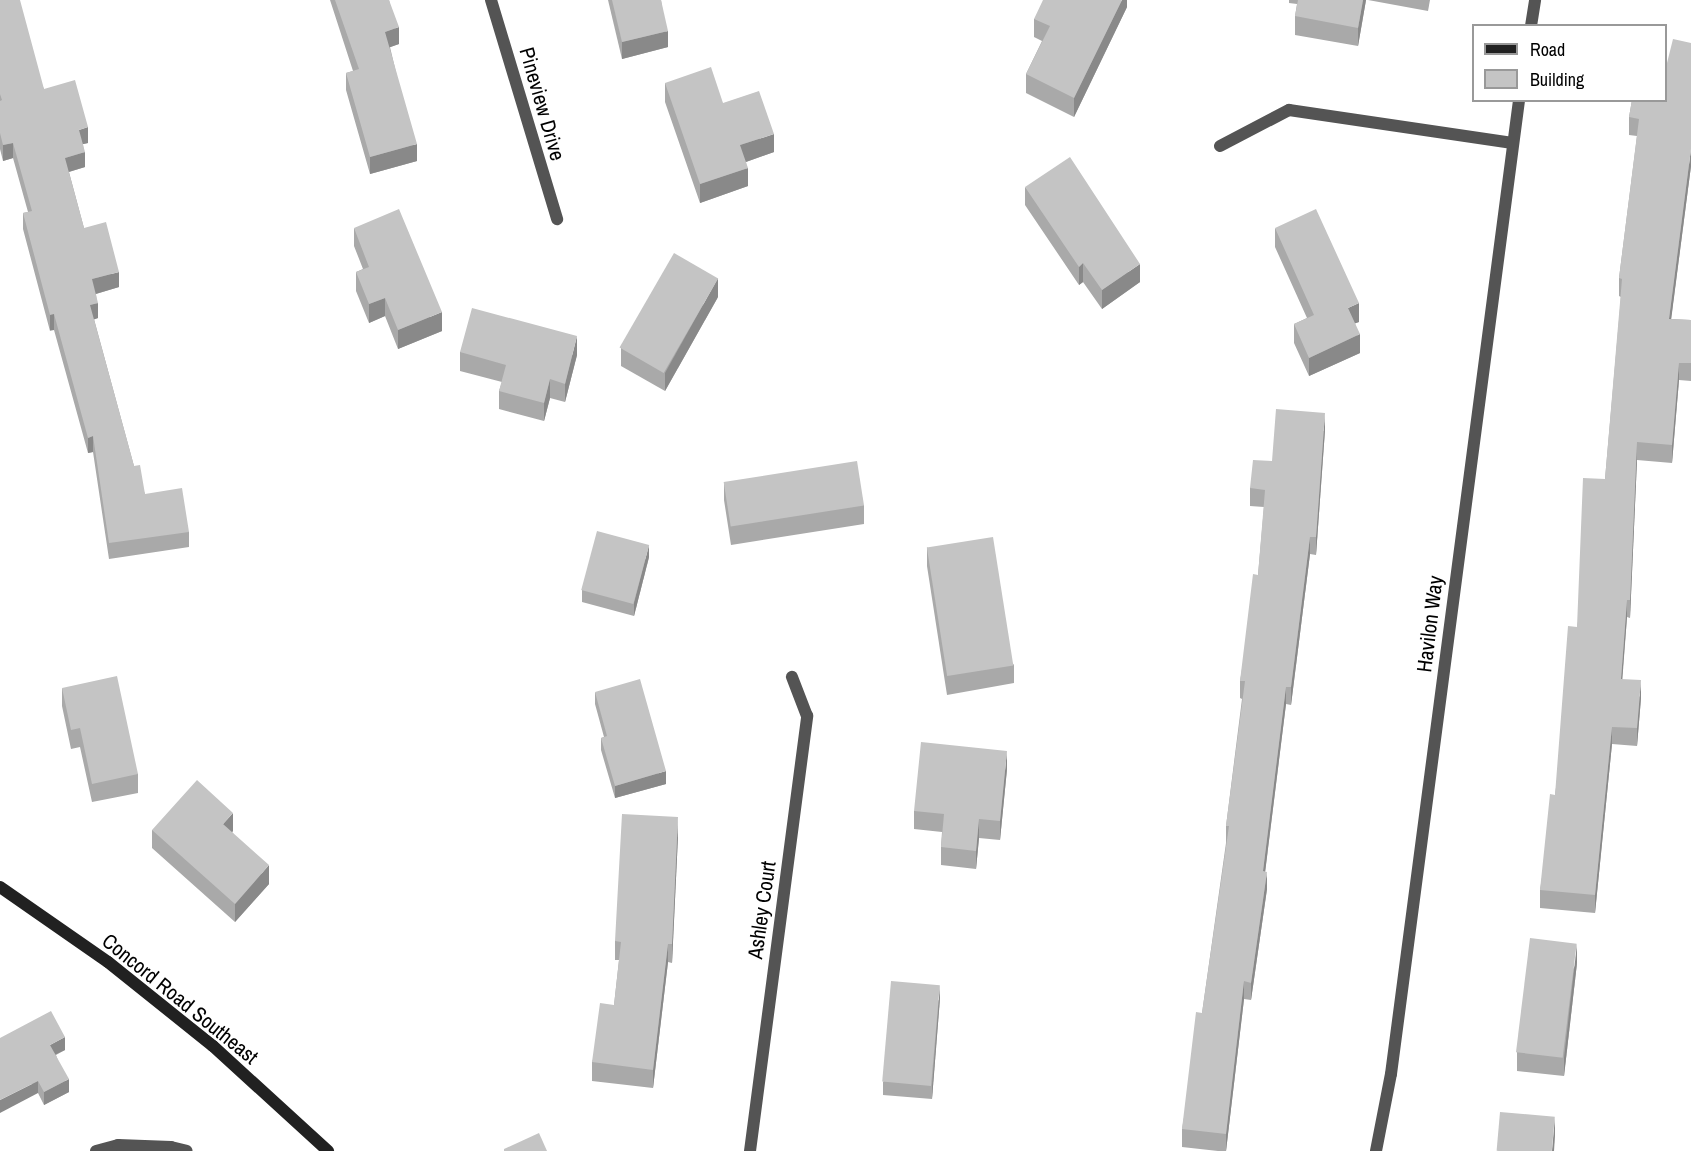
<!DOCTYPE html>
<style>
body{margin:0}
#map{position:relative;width:1691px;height:1151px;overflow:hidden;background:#fff;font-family:"Archivo Narrow",sans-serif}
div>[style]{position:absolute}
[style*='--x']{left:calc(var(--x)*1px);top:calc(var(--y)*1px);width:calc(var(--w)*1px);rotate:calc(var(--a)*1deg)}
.street>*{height:12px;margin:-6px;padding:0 6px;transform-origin:6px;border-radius:6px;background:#545454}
.secondary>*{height:12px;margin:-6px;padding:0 6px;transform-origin:6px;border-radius:6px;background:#212121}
.wall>*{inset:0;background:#a9a9a9}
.shaded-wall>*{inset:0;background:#898989;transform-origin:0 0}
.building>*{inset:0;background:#c4c4c4;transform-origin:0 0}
span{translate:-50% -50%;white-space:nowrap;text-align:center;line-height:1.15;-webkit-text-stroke:4.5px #fff;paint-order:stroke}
.street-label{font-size:21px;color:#000}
.legend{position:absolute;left:1472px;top:24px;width:195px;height:78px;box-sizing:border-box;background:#fff;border:2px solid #999;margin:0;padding:8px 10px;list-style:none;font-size:18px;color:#000}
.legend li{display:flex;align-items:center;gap:12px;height:30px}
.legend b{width:30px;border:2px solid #999}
</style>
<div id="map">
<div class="street">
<i style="--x:491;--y:0;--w:229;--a:73.2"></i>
<i style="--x:1531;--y:26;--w:26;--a:-81"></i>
<i style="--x:1220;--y:146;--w:78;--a:-27.6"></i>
<i style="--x:1289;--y:110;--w:226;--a:8.4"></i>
<i style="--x:96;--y:1151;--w:23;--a:-15"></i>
<i style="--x:118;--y:1145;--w:53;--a:2.2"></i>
<i style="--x:171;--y:1147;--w:16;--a:14"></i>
<i style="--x:750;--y:1151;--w:439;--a:-82.5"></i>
<i style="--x:807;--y:716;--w:42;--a:-111"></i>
<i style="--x:1376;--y:1151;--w:78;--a:-79"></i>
<i style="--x:1391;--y:1074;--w:982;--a:-82.51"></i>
</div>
<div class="secondary">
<i style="--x:0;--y:887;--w:131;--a:34.8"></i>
<i style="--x:108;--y:962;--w:134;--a:38.7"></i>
<i style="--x:213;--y:1046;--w:156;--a:42.4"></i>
</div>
<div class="wall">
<i style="clip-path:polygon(0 0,44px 89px,88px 143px,83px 144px,85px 167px,69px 172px,84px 228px,119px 287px,96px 294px,98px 318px,94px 319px,134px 466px,145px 494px,189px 532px,189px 547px,109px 559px,93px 452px,88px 453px,54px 330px,50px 331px,23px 229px,23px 213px,28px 212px,13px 158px,3px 161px,0 149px)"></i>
<i style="clip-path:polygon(330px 0,389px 0,399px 44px,390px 47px,417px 161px,370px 174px,346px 90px,346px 73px,353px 71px)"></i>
<i style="clip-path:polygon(608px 0,661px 0,668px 47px,622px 59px)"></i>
<i style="clip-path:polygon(1127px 0,1127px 7px,1074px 117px,1026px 93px,1026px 74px,1042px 41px,1034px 37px,1034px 19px)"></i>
<i style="clip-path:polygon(1289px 0,1366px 0,1358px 46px,1295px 35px,1295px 16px,1297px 4px,1289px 3px)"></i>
<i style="clip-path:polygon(1368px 0,1430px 0,1428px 11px)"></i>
<i style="clip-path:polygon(665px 83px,723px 103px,774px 152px,746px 162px,748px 186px,700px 203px,665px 102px)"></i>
<i style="clip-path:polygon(1632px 100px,1691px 166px,1671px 319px,1691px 320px,1691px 381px,1679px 380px,1672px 463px,1637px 460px,1630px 618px,1627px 617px,1622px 679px,1641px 698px,1637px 746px,1612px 744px,1595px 913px,1540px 908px,1540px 890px,1555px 795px,1577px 627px,1605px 479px,1621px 297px,1619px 296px,1619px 278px,1637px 136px,1629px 135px,1629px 117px)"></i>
<i style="clip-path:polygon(1025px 187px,1140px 282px,1102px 309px,1083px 282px,1079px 285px,1025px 205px)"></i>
<i style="clip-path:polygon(354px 228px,442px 331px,398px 349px,385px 316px,369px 323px,356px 291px,356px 272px,363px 269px,354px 246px)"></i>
<i style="clip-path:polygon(1275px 228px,1359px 322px,1355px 323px,1360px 353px,1309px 376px,1294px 343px,1294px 324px,1307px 318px,1275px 247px)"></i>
<i style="clip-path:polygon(718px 297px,665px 391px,621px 366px,621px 348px)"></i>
<i style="clip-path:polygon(460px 352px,577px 355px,565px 402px,550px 398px,544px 421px,499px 409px,499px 391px,502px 382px,460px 371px)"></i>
<i style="clip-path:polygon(1325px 430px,1316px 555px,1310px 554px,1291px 705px,1286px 704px,1265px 872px,1267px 889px,1251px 1000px,1244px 999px,1226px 1151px,1218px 1151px,1182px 1147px,1182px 1129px,1202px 1013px,1226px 843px,1226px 826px,1242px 699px,1240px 698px,1240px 681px,1258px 575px,1264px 507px,1250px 506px,1250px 488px,1272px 461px)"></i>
<i style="clip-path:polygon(724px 482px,864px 505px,864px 524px,731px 545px,724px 500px)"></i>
<i style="clip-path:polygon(927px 547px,1014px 665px,1014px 683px,947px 695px,927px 566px)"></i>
<i style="clip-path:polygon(649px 557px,634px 616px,582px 602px,582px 590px)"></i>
<i style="clip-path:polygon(62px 688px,138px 774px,138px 793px,92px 802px,80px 747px,71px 749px,62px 706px)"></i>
<i style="clip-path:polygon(595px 692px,666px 784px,615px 798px,601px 750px,601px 738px,604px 737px,595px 704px)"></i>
<i style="clip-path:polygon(1007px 769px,1000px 840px,979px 838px,976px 869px,941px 865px,941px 847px,942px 832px,914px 829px,914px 811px)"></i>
<i style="clip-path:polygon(152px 830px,233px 831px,232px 832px,269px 884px,235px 922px,152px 848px)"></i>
<i style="clip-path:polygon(678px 836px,672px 963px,668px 962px,653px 1088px,592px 1081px,592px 1062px,614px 1005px,619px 960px,615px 960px,615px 941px)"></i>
<i style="clip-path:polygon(1577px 963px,1564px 1076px,1517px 1071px,1517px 1052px)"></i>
<i style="clip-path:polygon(940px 998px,932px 1099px,883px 1095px,883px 1082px)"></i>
<i style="clip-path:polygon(0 1038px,65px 1050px,56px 1055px,69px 1092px,44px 1105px,38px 1093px)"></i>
</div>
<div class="shaded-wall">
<i style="clip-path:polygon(1122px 0,1127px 0,1127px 7px,1074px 117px,1074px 98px)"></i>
<i style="clip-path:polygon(1363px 0,1366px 0,1358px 46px,1358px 28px)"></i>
<i style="clip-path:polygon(399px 27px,399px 44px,385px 49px,385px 32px)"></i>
<i style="clip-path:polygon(668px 31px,668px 47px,622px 59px,622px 42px)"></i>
<i style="clip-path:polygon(88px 127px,88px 143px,79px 145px,79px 130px)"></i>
<i style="clip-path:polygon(774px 134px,774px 152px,740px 164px,740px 145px)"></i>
<i style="clip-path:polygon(13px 143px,13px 158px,3px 161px,3px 145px)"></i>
<i style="clip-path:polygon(417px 144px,417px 161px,370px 174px,370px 157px)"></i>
<i style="clip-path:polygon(1691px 149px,1691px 166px,1669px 336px,1669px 319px)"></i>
<i style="clip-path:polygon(85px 152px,85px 167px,65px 173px,65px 158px)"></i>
<i style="clip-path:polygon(748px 168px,748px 186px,700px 203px,700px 184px)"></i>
<i style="clip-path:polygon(1083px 263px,1083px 282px,1079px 285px,1079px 267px)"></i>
<i style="clip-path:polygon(1140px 264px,1140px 282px,1102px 309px,1102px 290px)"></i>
<i style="clip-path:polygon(119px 272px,119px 287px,92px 295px,92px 279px)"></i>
<i style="clip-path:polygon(718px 278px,718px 297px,665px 391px,665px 373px)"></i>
<i style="clip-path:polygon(385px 298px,385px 316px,369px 323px,369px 304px)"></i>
<i style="clip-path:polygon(98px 303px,98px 318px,90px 321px,90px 305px)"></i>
<i style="clip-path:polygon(1359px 303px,1359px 322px,1348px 326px,1348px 308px)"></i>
<i style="clip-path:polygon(442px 312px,442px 331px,398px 349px,398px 330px)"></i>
<i style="left:54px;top:314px;width:16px;height:4px;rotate:90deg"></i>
<i style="clip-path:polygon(1360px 334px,1360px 353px,1309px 376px,1309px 358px)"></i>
<i style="clip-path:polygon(577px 336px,577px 355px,565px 402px,565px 384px)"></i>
<i style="clip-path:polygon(1679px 363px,1679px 380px,1672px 463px,1672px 445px)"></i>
<i style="clip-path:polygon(550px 379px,550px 398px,544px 421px,544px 403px)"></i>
<i style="clip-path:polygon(1325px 413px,1325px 430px,1316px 555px,1316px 537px)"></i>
<i style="clip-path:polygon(93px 436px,93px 452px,88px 453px,88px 438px)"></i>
<i style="clip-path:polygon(1637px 442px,1637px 460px,1630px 618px,1630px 600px)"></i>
<i style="clip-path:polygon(1310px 537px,1310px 554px,1291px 705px,1291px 687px)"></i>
<i style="clip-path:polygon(649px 545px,649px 557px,634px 616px,634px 603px)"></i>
<i style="clip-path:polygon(1627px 600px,1627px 617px,1621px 697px,1621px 679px)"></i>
<i style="clip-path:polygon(1641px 680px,1641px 698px,1637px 746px,1637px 728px)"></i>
<i style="clip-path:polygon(1286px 687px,1286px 704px,1263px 889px,1263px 871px)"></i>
<i style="clip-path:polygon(1612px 727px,1612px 744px,1595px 913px,1595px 895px)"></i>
<i style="clip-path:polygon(1007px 751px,1007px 769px,1000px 840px,1000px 821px)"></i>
<i style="clip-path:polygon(666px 771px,666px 784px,615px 798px,615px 786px)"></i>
<i style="clip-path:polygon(233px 813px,233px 831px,223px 842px,223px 824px)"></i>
<i style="clip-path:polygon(678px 817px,678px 836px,672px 963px,672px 944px)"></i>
<i style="clip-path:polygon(979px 819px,979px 838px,976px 869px,976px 851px)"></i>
<i style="clip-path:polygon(269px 865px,269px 884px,235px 922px,235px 904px)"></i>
<i style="clip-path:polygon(1267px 872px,1267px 889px,1251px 1000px,1251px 983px)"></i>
<i style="clip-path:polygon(668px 944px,668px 962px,653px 1088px,653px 1070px)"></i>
<i style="clip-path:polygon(1577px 944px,1577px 963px,1564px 1076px,1564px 1058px)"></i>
<i style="clip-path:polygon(1244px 981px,1244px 999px,1226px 1151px,1226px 1134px)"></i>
<i style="clip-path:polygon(940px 985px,940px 998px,932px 1099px,932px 1087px)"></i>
<i style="clip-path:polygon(65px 1037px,65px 1050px,50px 1057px,50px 1045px)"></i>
<i style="clip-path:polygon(69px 1079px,69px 1092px,44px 1105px,44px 1092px)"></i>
<i style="clip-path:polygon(38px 1081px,38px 1093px,0 1113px,0 1100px)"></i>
<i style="clip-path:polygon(1555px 1117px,1555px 1136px,1554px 1151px,1552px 1151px)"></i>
</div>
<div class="building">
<i style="clip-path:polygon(0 0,20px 0,44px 89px,75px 80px,88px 127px,79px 130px,85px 152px,65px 158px,84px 228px,106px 222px,119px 272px,92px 279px,98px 303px,90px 305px,134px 466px,140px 465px,145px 494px,182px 488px,189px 532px,109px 543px,93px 436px,88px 438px,54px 314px,50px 315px,23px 213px,32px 211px,13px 143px,3px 145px,0 133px,0 101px,2px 100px,0 94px)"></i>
<i style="clip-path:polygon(335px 0,389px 0,399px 27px,385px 32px,417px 144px,370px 157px,346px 73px,359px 69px)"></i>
<i style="clip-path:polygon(612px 0,661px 0,668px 31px,622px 42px)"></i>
<i style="clip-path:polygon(1043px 0,1122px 0,1074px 98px,1026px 74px,1050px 26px,1034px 19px)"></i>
<i style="clip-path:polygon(1298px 0,1363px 0,1358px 28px,1295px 16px)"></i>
<i style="clip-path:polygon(1673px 39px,1691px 43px,1691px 149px,1669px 319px,1691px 320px,1691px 363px,1679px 363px,1672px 445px,1637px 442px,1630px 600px,1627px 600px,1621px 679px,1641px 680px,1637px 728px,1612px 727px,1595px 895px,1540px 890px,1550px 794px,1555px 795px,1568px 626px,1577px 627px,1583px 478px,1605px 479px,1622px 279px,1619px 278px,1639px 119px,1629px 117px,1632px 100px,1665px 100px,1665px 71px)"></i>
<i style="clip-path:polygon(711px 67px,723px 103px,759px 91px,774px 134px,740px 145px,748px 168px,700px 184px,665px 83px)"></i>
<i style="clip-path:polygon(1070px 157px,1140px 264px,1102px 290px,1083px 263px,1079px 267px,1025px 187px)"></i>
<i style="clip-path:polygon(399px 209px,442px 312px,398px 330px,385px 298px,369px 304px,356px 272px,369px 267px,354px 228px)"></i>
<i style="clip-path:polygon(1316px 209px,1359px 303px,1348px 308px,1360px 334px,1309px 358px,1294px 324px,1314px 315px,1275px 228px)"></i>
<i style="left:674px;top:253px;width:51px;height:109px;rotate:30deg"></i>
<i style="clip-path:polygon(472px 308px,577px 336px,565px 384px,550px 379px,544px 403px,499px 391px,506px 365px,460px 352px)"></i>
<i style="clip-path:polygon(1276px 409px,1325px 413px,1316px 537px,1310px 537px,1291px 687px,1286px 687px,1263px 871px,1267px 872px,1251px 983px,1244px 981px,1226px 1134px,1182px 1129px,1196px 1012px,1202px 1013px,1229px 826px,1226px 826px,1245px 681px,1240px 681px,1253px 574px,1258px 575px,1265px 490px,1250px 488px,1253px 460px,1272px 461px)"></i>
<i style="left:857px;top:461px;width:45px;height:135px;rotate:81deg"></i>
<i style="left:597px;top:531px;width:54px;height:61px;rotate:15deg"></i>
<i style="left:993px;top:537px;width:130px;height:67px;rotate:81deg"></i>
<i style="clip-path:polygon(117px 676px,138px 774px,92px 784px,80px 728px,71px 730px,62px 688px)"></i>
<i style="clip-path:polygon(640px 679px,666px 771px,615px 786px,601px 738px,607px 736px,595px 692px)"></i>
<i style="clip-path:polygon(921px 742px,1007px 751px,1000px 821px,979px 819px,976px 851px,941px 847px,944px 814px,914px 811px)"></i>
<i style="clip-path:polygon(197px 780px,233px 813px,223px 824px,269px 865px,235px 904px,152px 830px)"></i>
<i style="clip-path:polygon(622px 814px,678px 817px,672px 944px,668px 944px,653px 1070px,592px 1062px,600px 1003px,614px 1005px,621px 942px,615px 941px)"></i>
<i style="left:1530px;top:938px;width:47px;height:115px;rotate:7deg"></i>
<i style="left:891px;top:981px;width:49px;height:101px;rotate:5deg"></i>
<i style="clip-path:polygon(51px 1011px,65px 1037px,50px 1045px,69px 1079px,44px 1092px,38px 1081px,0 1100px,0 1038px)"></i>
<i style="left:1500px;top:1112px;width:55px;height:39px;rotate:5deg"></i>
<i style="clip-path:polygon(539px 1133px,547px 1151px,504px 1151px,504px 1149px)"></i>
</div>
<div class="street-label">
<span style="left:542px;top:104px;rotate:74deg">Pineview Drive</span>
<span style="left:1430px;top:624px;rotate:-83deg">Havilon Way</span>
<span style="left:762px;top:910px;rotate:-82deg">Ashley Court</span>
<span style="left:180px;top:999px;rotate:39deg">Concord Road Southeast</span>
</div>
<ul class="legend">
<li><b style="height:8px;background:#212121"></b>Road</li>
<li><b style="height:16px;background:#c4c4c4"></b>Building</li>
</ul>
</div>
